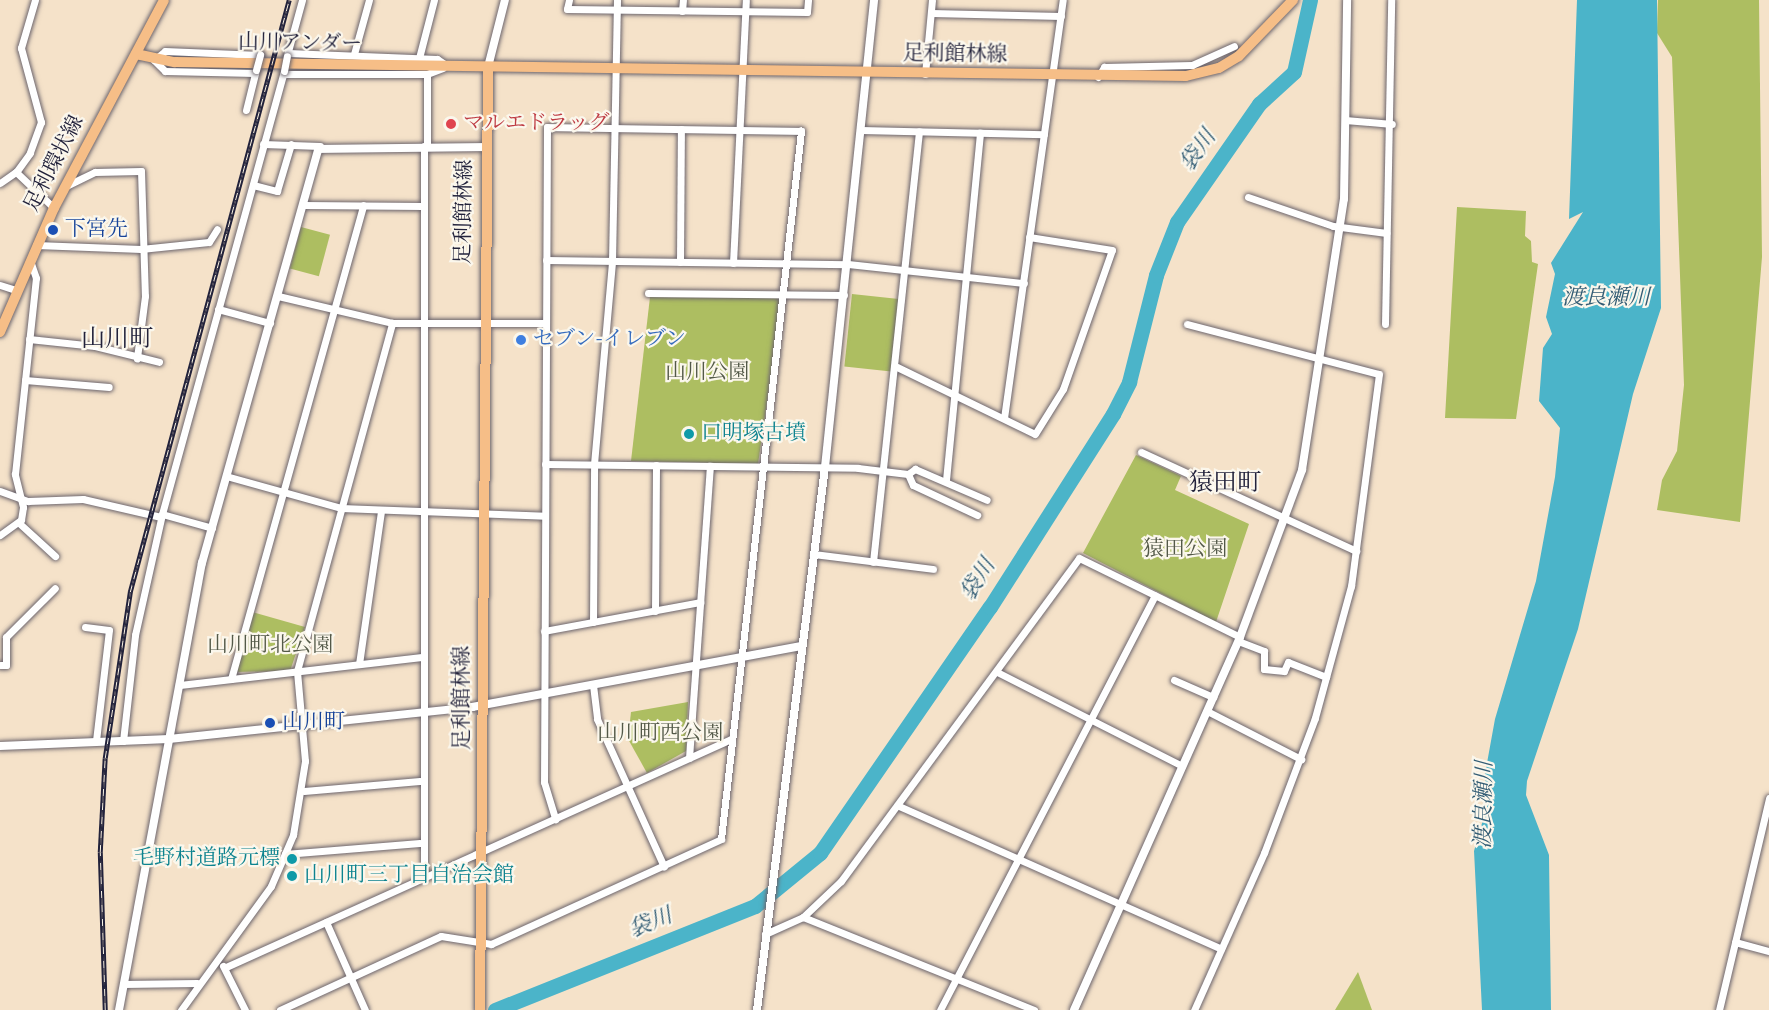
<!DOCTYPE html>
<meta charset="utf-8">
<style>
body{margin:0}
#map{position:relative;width:1769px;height:1010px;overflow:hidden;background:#f5e2c9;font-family:"Old Standard TT","Noto Serif JP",serif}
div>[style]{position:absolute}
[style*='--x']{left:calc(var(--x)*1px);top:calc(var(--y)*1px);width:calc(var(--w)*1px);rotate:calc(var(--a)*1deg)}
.green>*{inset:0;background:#adbe61;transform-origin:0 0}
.water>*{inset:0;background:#4bb4c9}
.river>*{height:15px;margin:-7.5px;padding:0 7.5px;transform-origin:7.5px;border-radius:7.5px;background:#4bb4c9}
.roads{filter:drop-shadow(0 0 2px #6c656d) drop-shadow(0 0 2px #6c656d)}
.minor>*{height:7px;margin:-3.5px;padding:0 3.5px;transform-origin:3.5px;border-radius:3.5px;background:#fff}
.tertiary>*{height:8px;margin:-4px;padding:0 4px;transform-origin:4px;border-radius:4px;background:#fff}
.primary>*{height:10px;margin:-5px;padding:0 5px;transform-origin:5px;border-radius:5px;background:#f6be87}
.rail>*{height:4.5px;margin-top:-2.25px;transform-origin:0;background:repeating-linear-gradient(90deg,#fbf7ec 0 7px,#22223b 0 14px);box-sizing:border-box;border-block:2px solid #22223b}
.bridges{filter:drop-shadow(0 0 2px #6c656d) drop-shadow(0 0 2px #6c656d)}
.minor-bridge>*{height:7px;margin:-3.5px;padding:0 3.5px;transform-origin:3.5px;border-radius:3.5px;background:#fff}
.dots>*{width:16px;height:16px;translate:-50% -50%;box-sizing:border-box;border:3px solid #fbf7ec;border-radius:50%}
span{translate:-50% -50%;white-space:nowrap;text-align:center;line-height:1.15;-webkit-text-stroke:4.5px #fbf7ec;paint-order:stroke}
.street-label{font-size:21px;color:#22223b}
.health-label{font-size:21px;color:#be3a42}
.left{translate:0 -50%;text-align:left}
.transit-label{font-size:21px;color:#164399}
.shop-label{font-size:21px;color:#366cbe}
.park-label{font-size:21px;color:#535948}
.culture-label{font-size:21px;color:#0d838f}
.right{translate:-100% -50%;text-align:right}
.water-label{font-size:22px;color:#325c74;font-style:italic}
.quarter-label{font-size:24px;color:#22223b}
</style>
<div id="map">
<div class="green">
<i style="clip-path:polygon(1658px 0,1759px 0,1762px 257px,1740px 522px,1657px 510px,1662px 480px,1677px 451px,1684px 385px,1672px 57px,1657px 33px)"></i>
<i style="clip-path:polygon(1457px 207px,1526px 211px,1525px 236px,1531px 241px,1532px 262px,1538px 264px,1516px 419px,1445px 418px)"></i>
<i style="left:301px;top:227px;width:30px;height:43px;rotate:15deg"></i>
<i style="left:852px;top:294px;width:47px;height:73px;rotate:6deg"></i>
<i style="clip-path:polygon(650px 297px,782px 298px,758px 464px,631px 461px)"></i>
<i style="clip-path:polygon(1136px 455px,1181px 476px,1175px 490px,1249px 524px,1216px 622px,1083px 553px)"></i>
<i style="clip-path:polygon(252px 612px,305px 627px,290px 671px,235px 672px)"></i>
<i style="clip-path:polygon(688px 702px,686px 751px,647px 773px,628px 739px,631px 712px)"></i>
<i style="clip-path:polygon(1358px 972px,1372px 1010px,1335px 1010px)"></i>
</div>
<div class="water">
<i style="clip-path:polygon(1577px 0,1657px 0,1661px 308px,1633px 394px,1578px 629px,1527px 781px,1526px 795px,1549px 855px,1551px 1010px,1482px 1010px,1474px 851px,1487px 806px,1485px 774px,1495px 719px,1536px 581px,1555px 477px,1560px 428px,1539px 401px,1543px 348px,1552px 334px,1546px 317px,1555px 274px,1551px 263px,1583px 212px,1569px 219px)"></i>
</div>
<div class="river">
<i style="--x:495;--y:1010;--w:280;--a:-21.8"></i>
<i style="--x:755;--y:906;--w:84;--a:-39.2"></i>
<i style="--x:820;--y:853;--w:299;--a:-55.4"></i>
<i style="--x:990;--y:607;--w:229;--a:-57.5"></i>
<i style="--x:1113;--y:414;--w:36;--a:-63"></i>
<i style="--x:1129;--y:382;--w:110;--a:-75.8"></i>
<i style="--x:1156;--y:275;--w:57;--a:-68.4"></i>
<i style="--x:1177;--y:222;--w:144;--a:-55.2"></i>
<i style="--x:1259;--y:104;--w:47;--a:-42.4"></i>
<i style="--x:1294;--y:72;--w:74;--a:-77.5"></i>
</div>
<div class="roads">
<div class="minor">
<i style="--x:35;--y:0;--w:50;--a:106.3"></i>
<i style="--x:21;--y:48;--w:77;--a:74.9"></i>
<i style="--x:41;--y:122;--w:33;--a:110"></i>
<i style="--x:30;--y:153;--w:24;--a:126"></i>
<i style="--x:16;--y:172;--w:52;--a:43.5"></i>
<i style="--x:569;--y:0;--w:9;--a:103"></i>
<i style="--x:567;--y:9;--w:240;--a:0.7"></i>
<i style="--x:807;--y:12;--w:12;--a:-85"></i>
<i style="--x:682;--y:11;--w:11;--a:-85"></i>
<i style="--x:931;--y:13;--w:130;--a:1.3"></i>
<i style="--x:288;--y:53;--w:149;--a:2.3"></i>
<i style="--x:437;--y:59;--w:11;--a:34"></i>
<i style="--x:354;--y:54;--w:56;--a:-74.5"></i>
<i style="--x:287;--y:55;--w:57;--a:-74.7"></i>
<i style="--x:419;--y:58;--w:60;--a:-75.5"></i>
<i style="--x:255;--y:73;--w:90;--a:-178.7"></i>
<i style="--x:165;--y:71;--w:16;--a:-135"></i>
<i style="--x:154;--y:60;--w:14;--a:-39"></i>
<i style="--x:165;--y:51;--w:95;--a:2.4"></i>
<i style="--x:283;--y:74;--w:144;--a:0"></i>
<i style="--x:427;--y:74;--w:17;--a:-21"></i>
<i style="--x:925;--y:74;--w:74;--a:-84.6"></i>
<i style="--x:1098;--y:77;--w:12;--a:-59"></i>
<i style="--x:1104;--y:67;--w:88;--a:-1.3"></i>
<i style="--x:1192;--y:65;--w:46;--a:-24.3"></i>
<i style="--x:246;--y:110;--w:41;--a:-76"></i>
<i style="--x:1345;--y:120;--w:47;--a:4.9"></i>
<i style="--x:861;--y:130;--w:183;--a:1.3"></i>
<i style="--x:263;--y:144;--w:57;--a:2"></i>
<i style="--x:427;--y:146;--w:72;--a:-90"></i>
<i style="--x:0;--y:183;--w:19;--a:-35"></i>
<i style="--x:68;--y:185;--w:30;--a:-26"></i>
<i style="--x:95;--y:172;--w:46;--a:-1.2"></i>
<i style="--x:141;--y:171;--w:125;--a:88.2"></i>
<i style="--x:145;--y:296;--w:63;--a:97.4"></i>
<i style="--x:253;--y:185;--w:25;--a:14"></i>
<i style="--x:277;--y:191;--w:49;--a:-73.4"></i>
<i style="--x:1248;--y:197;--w:90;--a:18.8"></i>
<i style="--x:1333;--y:226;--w:54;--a:7.4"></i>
<i style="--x:303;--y:205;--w:120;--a:0.5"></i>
<i style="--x:36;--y:245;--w:105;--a:2.2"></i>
<i style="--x:141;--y:249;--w:68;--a:-5.9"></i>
<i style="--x:209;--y:242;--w:15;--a:-58"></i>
<i style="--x:546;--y:260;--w:302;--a:0.8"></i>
<i style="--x:848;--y:264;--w:177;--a:6.2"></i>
<i style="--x:680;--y:262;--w:133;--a:-89.6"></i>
<i style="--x:733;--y:263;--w:263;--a:-87.2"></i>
<i style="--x:0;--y:285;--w:16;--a:18"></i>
<i style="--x:648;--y:293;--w:196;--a:0.6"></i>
<i style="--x:278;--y:296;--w:117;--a:13.3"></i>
<i style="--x:392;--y:323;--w:153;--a:0"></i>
<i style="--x:218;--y:309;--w:54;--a:15.1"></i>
<i style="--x:1187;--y:324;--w:198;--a:14.6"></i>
<i style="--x:1379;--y:374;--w:214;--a:97.5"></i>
<i style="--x:1351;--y:586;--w:137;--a:105.3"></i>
<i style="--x:1315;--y:718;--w:144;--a:110.7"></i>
<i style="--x:1264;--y:853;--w:172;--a:114"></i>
<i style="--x:1385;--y:324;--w:324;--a:-88.9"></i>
<i style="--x:29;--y:339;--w:66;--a:6.1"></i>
<i style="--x:95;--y:346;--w:66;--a:14"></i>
<i style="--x:897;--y:367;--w:153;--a:25.9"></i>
<i style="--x:1035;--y:434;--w:53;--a:-58.1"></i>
<i style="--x:1063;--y:389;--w:147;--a:-70.6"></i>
<i style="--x:1112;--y:250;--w:84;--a:-171.1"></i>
<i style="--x:25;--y:380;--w:84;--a:4.8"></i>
<i style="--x:1004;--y:418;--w:422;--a:-82"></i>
<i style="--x:1141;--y:452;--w:237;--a:24.7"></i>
<i style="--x:545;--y:464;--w:313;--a:0.7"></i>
<i style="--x:858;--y:468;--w:50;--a:6.8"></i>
<i style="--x:908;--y:474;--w:9;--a:-36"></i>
<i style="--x:915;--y:469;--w:78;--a:23.3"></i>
<i style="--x:908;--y:474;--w:12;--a:66"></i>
<i style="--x:913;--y:485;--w:71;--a:25.1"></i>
<i style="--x:226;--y:476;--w:119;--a:15.5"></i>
<i style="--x:341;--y:508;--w:204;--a:2.2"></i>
<i style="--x:946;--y:480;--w:349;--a:-84.4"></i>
<i style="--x:0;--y:491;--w:30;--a:20"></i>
<i style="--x:28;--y:501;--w:55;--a:-2.1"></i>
<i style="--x:83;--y:499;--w:80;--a:13"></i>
<i style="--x:162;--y:514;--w:52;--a:15.6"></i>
<i style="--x:19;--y:523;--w:49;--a:42.5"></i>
<i style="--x:0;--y:535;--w:26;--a:-36"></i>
<i style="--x:21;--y:520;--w:13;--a:-81"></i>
<i style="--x:23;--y:507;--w:34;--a:-104"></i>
<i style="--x:15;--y:474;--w:197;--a:-83.9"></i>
<i style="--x:36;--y:278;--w:18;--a:-109"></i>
<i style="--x:813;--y:554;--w:121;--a:7.1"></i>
<i style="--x:873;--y:562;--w:433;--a:-83.9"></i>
<i style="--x:655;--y:611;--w:146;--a:-89.6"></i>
<i style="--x:593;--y:622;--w:158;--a:-89.6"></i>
<i style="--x:594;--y:464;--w:204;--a:-84.9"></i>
<i style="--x:612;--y:261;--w:261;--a:-88.9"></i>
<i style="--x:85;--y:627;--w:24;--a:7"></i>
<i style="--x:109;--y:630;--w:112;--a:96.7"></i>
<i style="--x:544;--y:631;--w:159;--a:-10.5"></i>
<i style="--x:1238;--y:641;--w:28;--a:21"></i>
<i style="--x:1264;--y:651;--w:18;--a:90"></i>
<i style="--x:1264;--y:669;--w:20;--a:6"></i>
<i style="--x:1284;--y:671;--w:10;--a:-66"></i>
<i style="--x:1288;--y:662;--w:41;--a:21.5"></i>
<i style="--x:359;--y:664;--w:154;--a:-81.8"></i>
<i style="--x:0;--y:665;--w:6;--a:0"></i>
<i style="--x:6;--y:665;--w:28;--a:-90"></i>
<i style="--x:6;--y:637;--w:69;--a:-45"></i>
<i style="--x:999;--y:673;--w:205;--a:26.9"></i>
<i style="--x:231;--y:679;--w:492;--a:-74.4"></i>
<i style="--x:1174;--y:680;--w:43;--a:23.6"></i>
<i style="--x:179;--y:685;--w:243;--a:-6.6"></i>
<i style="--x:593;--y:685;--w:34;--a:83"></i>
<i style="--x:597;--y:719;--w:162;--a:65.6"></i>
<i style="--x:1207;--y:711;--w:106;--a:27.1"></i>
<i style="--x:123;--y:741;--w:107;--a:-83.5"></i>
<i style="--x:135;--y:635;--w:124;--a:-77.4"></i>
<i style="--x:162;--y:514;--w:459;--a:-74.6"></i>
<i style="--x:689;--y:758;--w:293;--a:-85.9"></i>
<i style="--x:304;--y:791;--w:116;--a:-4.9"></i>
<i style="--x:899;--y:806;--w:352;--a:23.9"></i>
<i style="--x:285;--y:854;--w:135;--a:-4.7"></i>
<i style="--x:424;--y:878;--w:732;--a:-90"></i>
<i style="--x:803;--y:917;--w:249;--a:21.9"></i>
<i style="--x:326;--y:922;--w:96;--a:66.1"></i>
<i style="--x:765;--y:934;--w:42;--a:-24.1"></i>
<i style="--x:803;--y:917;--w:52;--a:-43.5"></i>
<i style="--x:841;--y:881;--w:401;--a:-53.6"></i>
<i style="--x:1079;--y:558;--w:179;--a:26.1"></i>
<i style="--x:1735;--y:942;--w:35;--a:15"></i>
<i style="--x:223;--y:966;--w:49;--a:63.4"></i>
<i style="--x:226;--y:967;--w:554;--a:-24.3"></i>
<i style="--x:123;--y:984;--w:74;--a:-0.8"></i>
<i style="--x:181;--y:1010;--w:153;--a:-54"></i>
<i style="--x:271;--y:886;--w:56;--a:-66.7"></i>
<i style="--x:293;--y:835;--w:75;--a:-80.8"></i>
<i style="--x:305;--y:761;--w:90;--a:-95.1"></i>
<i style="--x:297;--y:671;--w:361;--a:-74.7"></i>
<i style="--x:280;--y:1010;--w:177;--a:-24.7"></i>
<i style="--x:441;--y:936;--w:51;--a:9.1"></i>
<i style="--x:491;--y:944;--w:253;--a:-24.5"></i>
<i style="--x:721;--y:839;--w:713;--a:-83.55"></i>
<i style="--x:801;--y:131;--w:254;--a:-179.1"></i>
<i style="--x:547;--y:127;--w:655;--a:90.26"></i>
<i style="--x:544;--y:782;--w:39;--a:73"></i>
<i style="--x:940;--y:1010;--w:467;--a:-62.6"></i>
<i style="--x:1719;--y:1010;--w:218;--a:-76.7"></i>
</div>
<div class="tertiary">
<i style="--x:488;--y:67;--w:69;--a:-75.8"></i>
<i style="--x:0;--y:746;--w:169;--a:-2.4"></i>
<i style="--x:169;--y:739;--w:305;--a:-6"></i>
<i style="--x:472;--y:707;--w:335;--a:-10.5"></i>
<i style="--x:119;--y:1010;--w:455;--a:-79.5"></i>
<i style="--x:202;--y:563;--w:430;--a:-74.3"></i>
<i style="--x:318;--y:149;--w:167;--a:-0.7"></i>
<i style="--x:757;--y:1010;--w:547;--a:-82.86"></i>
<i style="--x:825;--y:467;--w:470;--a:-84"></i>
<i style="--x:1074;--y:1010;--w:408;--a:-66"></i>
<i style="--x:1240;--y:637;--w:178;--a:-69.6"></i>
<i style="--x:1302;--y:470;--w:274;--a:-81.2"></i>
<i style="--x:1344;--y:199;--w:199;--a:-89.1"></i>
</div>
<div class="primary">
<i style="--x:136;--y:54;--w:40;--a:12"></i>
<i style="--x:175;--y:62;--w:1011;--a:0.79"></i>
<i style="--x:1186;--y:76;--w:34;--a:-14"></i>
<i style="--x:1219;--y:68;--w:23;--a:-31"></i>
<i style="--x:1239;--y:56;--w:78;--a:-46"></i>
<i style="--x:0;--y:332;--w:135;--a:-66.5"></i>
<i style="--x:54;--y:208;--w:235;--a:-62.1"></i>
<i style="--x:480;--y:1010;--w:943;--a:-89.51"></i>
</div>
</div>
<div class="rail">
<i style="--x:105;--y:1010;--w:158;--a:-91.8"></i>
<i style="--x:100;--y:852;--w:94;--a:-87"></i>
<i style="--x:105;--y:758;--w:168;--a:-81.4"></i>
<i style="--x:130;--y:592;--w:613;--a:-74.97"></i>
</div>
<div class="bridges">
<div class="minor-bridge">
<i style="--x:256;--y:70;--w:16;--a:-75"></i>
<i style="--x:284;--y:71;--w:15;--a:-79"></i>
</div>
</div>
<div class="dots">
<i style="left:451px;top:124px;background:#e0444e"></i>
<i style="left:53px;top:230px;background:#1a4fb4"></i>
<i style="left:521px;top:340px;background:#3f7fe0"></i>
<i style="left:689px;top:434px;background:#0f9aa8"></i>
<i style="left:270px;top:723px;background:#1a4fb4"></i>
<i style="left:292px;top:859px;background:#0f9aa8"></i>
<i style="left:292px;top:876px;background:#0f9aa8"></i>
</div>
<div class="street-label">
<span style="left:300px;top:44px;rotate:1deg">山川アンダー</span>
<span style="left:955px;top:55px;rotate:1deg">足利館林線</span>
<span style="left:55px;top:164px;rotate:-63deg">足利環状線</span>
<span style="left:465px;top:212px;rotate:-89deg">足利館林線</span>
<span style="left:463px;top:698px;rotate:-90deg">足利館林線</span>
</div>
<div class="health-label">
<span class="left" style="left:463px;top:124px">マルエドラッグ</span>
</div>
<div class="transit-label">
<span class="left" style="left:65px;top:230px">下宮先</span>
<span class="left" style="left:282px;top:723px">山川町</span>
</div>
<div class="shop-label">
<span class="left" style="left:533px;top:340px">セブン-イレブン</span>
</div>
<div class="park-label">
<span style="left:707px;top:373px">山川公園</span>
<span style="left:1185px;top:550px">猿田公園</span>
<span style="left:270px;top:646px">山川町北公園</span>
<span style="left:660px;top:734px">山川町西公園</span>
</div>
<div class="culture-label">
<span class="left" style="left:701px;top:434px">口明塚古墳</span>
<span class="right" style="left:280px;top:859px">毛野村道路元標</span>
<span class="left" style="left:304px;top:876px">山川町三丁目自治会館</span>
</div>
<div class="water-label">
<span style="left:1199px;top:151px;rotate:-55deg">袋川</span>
<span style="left:1606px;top:299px">渡良瀬川</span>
<span style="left:979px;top:580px;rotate:-58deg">袋川</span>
<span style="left:1485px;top:805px;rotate:-89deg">渡良瀬川</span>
<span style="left:651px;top:924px;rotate:-22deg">袋川</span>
</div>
<div class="quarter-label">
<span style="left:117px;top:341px">山川町</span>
<span style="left:1225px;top:485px">猿田町</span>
</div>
</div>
